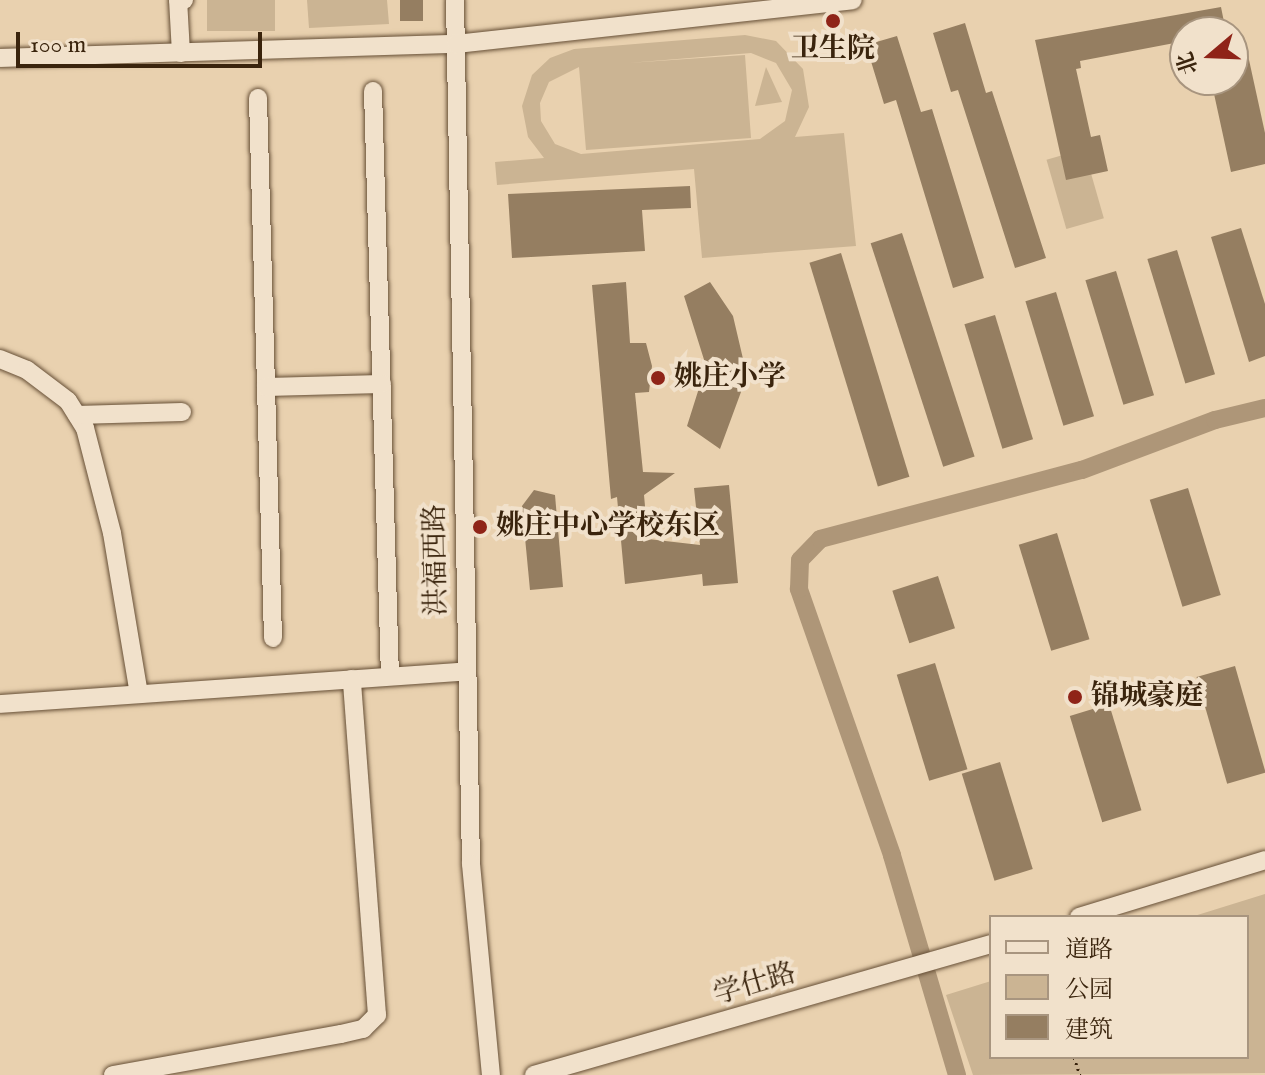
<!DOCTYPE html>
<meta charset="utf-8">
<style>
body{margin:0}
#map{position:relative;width:1265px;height:1075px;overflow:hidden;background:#e9d1af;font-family:"IM FELL English","Noto Serif SC",serif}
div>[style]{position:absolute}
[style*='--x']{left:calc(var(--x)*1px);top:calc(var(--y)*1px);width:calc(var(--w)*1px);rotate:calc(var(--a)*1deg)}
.green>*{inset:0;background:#cbb493;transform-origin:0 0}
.canal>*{height:18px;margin:-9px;padding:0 9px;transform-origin:9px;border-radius:9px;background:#ae9678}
.building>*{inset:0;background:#957e61;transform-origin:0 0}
.path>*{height:3px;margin-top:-1.5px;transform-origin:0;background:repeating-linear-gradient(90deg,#3a240d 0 2px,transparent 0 6px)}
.roads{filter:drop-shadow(0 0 2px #664f36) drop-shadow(0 0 2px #664f36)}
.minor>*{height:18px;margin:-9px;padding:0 9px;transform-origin:9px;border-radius:9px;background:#f1e1cb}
.dots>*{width:22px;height:22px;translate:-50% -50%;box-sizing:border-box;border:4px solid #f1e1cb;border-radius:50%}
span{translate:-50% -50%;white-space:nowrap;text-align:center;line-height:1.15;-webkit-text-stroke:8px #f1e1cb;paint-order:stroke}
.poi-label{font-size:28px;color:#3a240d;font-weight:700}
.left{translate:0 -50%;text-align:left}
.street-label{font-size:28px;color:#3a240d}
.legend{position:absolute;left:989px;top:915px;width:260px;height:144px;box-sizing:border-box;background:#f1e1cb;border:2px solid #a8957f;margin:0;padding:10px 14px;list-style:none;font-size:24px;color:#3a240d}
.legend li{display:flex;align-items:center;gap:16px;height:40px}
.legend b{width:40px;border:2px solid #a8957f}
.north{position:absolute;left:1169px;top:16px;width:80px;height:80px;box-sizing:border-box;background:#f1e1cb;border:2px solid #a8957f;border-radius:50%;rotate:251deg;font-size:22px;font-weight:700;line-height:32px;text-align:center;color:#3a240d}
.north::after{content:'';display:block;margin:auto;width:28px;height:36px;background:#8f2418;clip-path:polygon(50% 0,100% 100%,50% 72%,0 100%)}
.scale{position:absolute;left:16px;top:32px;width:246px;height:36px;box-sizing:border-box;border:4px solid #3a240d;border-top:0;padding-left:10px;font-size:24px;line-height:28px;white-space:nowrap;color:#3a240d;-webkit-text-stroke:6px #f1e1cb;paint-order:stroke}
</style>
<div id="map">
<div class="green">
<i style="left:207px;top:0;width:68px;height:31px"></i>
<i style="clip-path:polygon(307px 0,387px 0,389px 24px,309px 28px)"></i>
<i style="clip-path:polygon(evenodd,745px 35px,776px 41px,803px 69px,809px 107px,795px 137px,844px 133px,856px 246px,702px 258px,694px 169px,497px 185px,495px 162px,544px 158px,528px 137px,522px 106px,532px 75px,550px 58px,574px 49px,745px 35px,751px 53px,776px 63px,792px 90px,785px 121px,760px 139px,581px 154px,555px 144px,541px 121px,540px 103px,549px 82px,579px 67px,586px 150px,751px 138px,745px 55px,628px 63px,751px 53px)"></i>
<i style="clip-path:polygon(766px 67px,782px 102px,755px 106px)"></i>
<i style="left:1084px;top:149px;width:72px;height:39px;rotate:74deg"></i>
<i style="clip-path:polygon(1265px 894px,1265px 1073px,973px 1075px,946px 995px,991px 981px,991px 1057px,1247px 1057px,1247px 917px,1191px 917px)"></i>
</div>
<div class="canal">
<i style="--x:957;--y:1075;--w:229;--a:-106.5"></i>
<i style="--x:892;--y:855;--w:282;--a:-109.3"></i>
<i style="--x:799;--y:589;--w:29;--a:-88"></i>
<i style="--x:800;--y:560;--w:29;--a:-46"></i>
<i style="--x:820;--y:539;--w:271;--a:-14.8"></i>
<i style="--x:1082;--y:470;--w:142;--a:-20.6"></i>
<i style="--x:1215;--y:420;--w:51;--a:-13.5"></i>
</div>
<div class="building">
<i style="left:400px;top:0;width:23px;height:21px"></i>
<i style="clip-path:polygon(1221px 7px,1226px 32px,1185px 32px,1185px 41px,1080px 61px,1081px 68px,1076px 69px,1091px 137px,1100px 135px,1108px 171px,1066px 180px,1035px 40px)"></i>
<i style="clip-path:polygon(965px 23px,986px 93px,992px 91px,1046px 258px,1015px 268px,958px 90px,951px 92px,933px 33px)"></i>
<i style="clip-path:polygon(897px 36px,921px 112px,932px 109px,984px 278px,953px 288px,896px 100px,884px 104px,866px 45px)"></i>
<i style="clip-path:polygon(1244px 37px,1265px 133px,1265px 164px,1231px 172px,1211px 80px,1233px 80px,1233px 39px)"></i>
<i style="clip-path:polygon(690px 186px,691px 208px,642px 210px,645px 251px,512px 258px,508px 194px)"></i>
<i style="clip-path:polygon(1241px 228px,1265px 304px,1265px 356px,1249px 362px,1211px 237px)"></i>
<i style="left:902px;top:233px;width:235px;height:33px;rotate:72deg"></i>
<i style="left:1177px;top:250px;width:130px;height:31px;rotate:73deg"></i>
<i style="left:841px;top:253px;width:234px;height:33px;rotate:73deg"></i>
<i style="left:1116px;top:271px;width:130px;height:32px;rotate:73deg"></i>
<i style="clip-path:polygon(626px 282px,630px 343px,646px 343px,652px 366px,649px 392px,635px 393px,643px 472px,675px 473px,644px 495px,648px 539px,700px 545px,694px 488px,729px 485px,738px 583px,703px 586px,702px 574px,625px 584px,617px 497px,611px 499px,592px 285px)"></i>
<i style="clip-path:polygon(710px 282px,733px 316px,744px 363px,741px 392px,720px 449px,687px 426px,706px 366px,684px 296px)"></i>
<i style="left:1056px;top:292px;width:130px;height:32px;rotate:73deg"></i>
<i style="left:995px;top:315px;width:130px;height:32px;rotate:73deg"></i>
<i style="left:1188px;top:488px;width:112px;height:40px;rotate:73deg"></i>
<i style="clip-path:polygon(534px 490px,555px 495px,563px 587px,530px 590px,522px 506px)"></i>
<i style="left:1057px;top:533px;width:111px;height:40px;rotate:73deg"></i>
<i style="left:938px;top:576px;width:55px;height:48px;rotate:72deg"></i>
<i style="left:935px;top:663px;width:111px;height:40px;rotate:73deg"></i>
<i style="left:1235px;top:666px;width:111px;height:40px;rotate:74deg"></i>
<i style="left:1109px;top:704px;width:111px;height:41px;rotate:73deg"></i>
<i style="left:1000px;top:762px;width:112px;height:40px;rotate:73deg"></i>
</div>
<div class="path">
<i style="--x:1074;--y:1057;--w:19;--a:72"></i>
</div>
<div class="roads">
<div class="minor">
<i style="--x:455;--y:0;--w:864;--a:88.94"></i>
<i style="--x:471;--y:864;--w:212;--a:84.6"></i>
<i style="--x:181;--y:53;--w:53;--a:-93.2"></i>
<i style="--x:178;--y:0;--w:6;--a:0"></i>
<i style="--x:0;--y:58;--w:456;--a:-1.8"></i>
<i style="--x:456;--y:44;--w:399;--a:-6.3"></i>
<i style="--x:373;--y:91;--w:585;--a:88.34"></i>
<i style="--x:258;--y:98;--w:540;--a:88.41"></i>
<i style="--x:0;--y:359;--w:29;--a:22"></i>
<i style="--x:27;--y:370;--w:51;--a:37.1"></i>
<i style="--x:68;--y:401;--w:32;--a:58"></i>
<i style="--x:85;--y:428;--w:108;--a:75.6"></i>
<i style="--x:112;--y:533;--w:163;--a:80.5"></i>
<i style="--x:266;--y:387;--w:116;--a:-1.5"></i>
<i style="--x:77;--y:415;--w:105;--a:-1.6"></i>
<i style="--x:0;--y:704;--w:468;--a:-4"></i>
<i style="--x:1079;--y:917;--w:195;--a:-17"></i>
<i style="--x:113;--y:1075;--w:232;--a:-10.2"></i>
<i style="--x:341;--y:1034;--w:23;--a:-13"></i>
<i style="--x:363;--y:1029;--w:20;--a:-45"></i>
<i style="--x:377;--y:1015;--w:337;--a:-94.3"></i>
<i style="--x:534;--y:1075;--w:475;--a:-16"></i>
</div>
</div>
<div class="dots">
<i style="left:833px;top:21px;background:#8f2418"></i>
<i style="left:658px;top:378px;background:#8f2418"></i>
<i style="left:480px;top:527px;background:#8f2418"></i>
<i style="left:1075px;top:697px;background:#8f2418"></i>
</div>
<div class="poi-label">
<span style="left:833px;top:50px">卫生院</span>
<span class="left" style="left:674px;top:378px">姚庄小学</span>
<span class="left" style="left:496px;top:527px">姚庄中心学校东区</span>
<span class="left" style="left:1091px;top:697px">锦城豪庭</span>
</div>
<div class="street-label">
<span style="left:437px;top:560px;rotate:-91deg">洪福西路</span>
<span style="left:755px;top:985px;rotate:-16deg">学仕路</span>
</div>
<ul class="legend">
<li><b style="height:10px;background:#f1e1cb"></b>道路</li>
<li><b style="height:22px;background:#cbb493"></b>公园</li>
<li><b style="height:22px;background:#957e61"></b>建筑</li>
</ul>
<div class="north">北</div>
<div class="scale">100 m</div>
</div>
